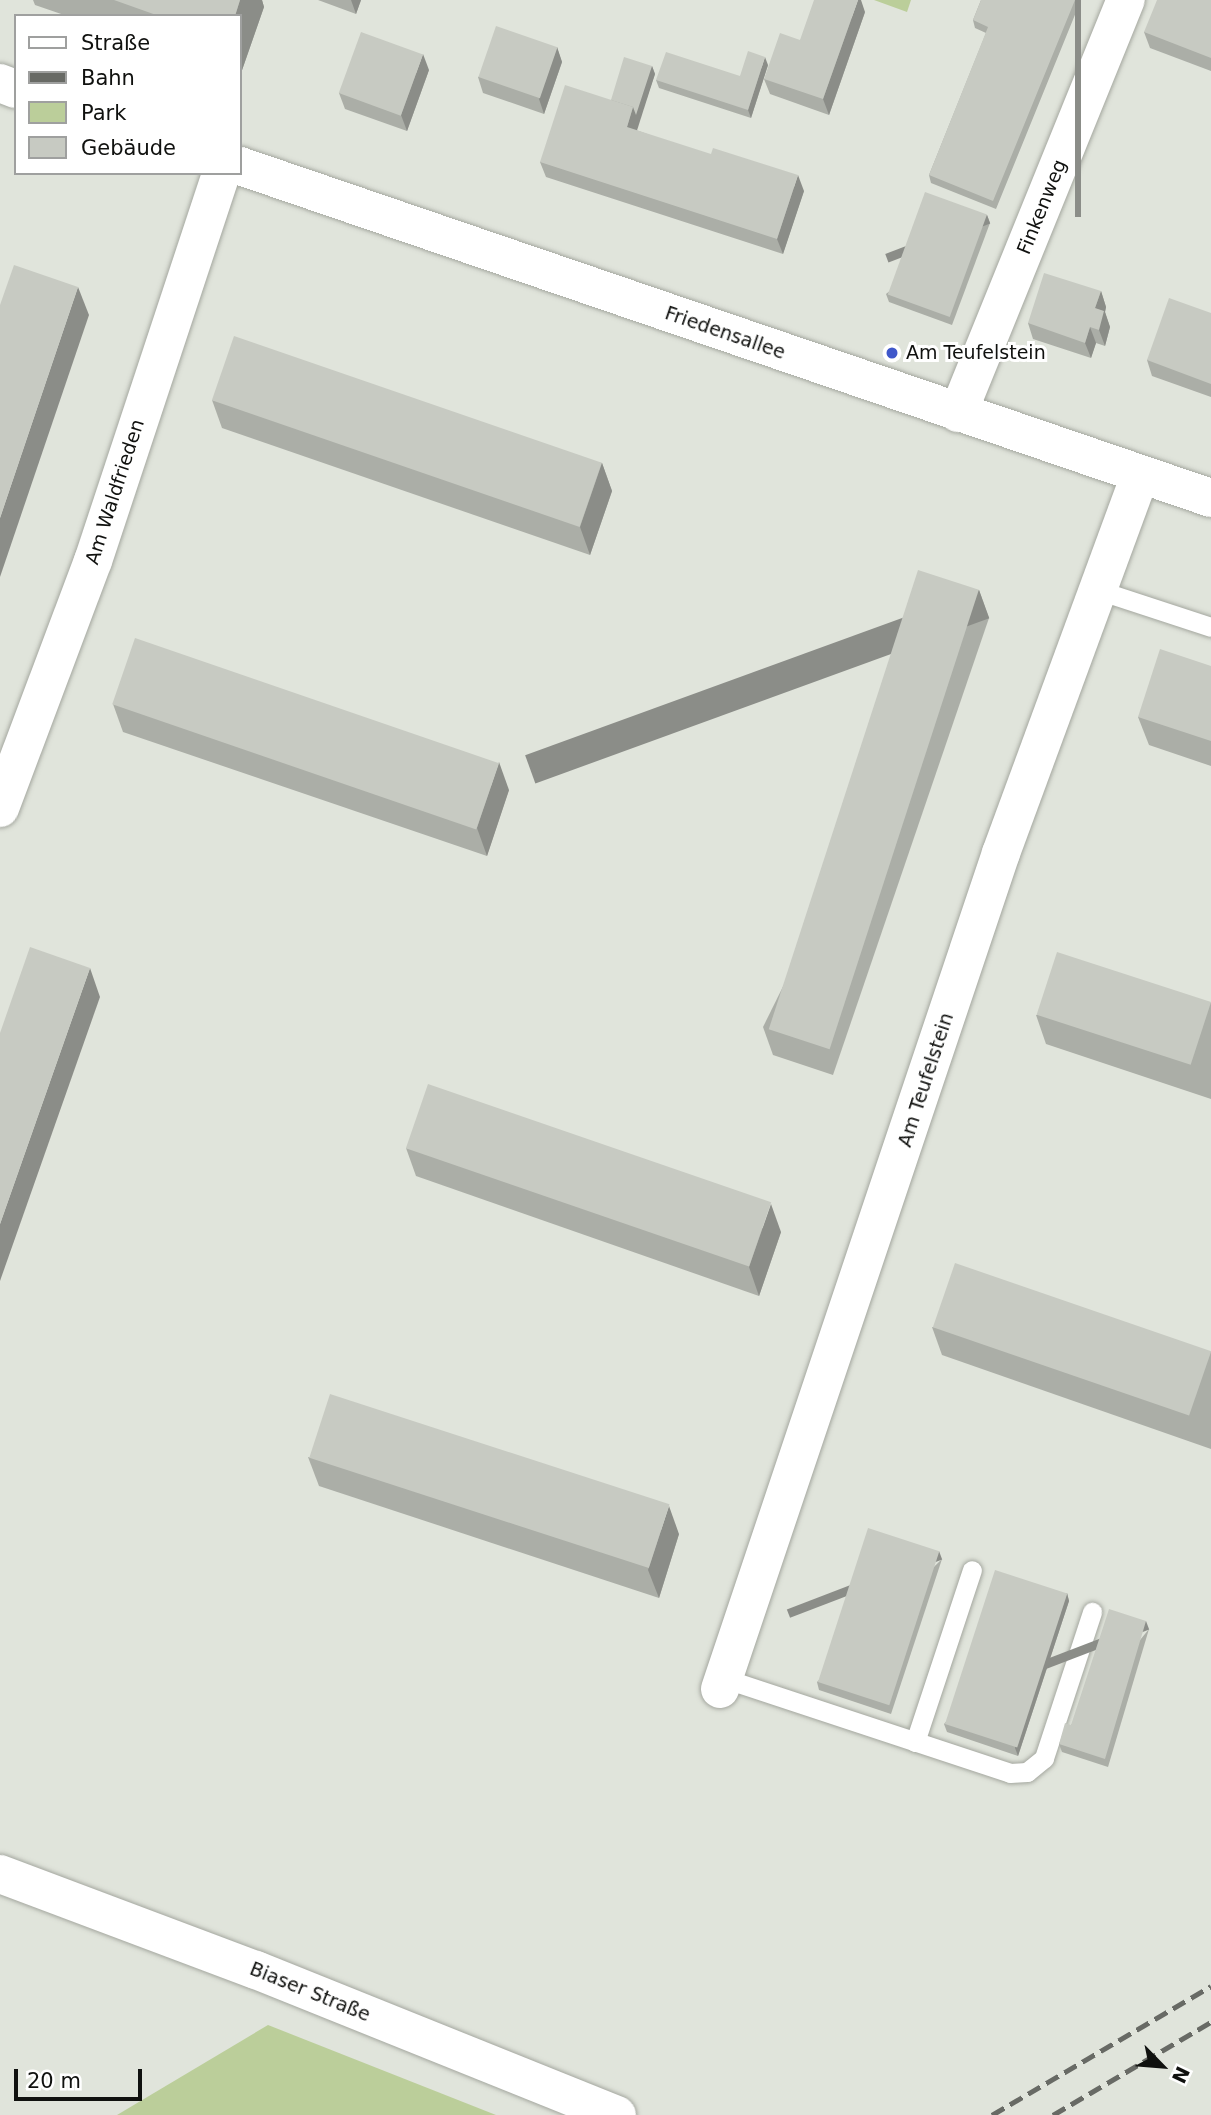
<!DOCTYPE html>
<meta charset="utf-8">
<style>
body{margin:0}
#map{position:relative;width:1211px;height:2115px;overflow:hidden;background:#e0e4db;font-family:"DejaVu Sans",sans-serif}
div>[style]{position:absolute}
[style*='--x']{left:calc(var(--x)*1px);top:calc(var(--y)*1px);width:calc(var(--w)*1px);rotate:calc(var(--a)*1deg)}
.green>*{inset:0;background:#bbce9a}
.roads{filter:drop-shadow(0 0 2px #a4a79f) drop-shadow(0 0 2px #a4a79f)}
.service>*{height:19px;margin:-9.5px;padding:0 9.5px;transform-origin:9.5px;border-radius:9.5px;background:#fff}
.minor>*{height:38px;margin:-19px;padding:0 19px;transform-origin:19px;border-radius:19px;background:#fff}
.rail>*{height:5px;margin-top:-2.5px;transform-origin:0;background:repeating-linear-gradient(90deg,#686a65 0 14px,transparent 0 21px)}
.wall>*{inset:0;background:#abaea7}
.shaded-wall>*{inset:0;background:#8b8d88;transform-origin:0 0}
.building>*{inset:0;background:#c7cac2;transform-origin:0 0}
.dots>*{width:19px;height:19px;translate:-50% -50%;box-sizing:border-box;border:4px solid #fff;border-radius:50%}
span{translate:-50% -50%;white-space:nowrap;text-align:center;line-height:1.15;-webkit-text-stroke:6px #fff;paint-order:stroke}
.street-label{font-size:19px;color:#10110f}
.poi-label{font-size:19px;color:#10110f}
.left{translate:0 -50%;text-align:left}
.legend{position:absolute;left:14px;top:14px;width:228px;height:161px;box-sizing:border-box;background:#fff;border:2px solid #9fa09f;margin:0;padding:9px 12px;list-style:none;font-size:21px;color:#10110f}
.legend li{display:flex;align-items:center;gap:14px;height:35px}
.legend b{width:35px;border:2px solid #9fa09f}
.north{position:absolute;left:1127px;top:2031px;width:70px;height:70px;-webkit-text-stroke:5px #fff;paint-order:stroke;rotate:115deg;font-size:19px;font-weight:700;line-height:28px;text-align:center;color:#10110f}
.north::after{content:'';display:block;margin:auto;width:24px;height:32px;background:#10110f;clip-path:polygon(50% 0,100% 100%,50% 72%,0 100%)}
.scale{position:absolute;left:14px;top:2069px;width:128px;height:32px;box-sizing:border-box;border:4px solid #10110f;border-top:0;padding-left:9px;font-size:21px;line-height:24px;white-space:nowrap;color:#10110f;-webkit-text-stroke:5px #fff;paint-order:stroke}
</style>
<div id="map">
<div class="green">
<i style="clip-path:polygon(874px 0,911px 0,907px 12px)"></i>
<i style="clip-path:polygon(268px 2025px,496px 2115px,117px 2115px)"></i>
</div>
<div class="roads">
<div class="service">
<i style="--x:1098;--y:590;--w:119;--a:18.1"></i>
<i style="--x:723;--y:1678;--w:302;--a:18.3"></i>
<i style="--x:1010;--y:1773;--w:17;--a:-3"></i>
<i style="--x:1027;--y:1772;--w:22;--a:-39"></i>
<i style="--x:1044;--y:1758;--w:154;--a:-71.8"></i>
<i style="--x:915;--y:1742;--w:181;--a:-71.7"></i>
</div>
<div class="minor">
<i style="--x:0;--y:83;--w:17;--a:21"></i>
<i style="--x:240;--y:166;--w:1026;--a:18.88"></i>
<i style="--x:958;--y:413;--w:446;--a:-67.9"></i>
<i style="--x:0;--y:808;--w:264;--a:-69.4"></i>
<i style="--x:93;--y:561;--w:409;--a:-71.7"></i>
<i style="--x:720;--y:1689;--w:882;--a:-71.42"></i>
<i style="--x:1001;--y:853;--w:403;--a:-69.8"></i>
<i style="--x:0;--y:1874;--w:273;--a:20.6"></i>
<i style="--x:256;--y:1970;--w:389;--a:21.9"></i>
</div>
</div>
<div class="rail">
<i style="--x:992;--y:2115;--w:254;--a:-30.5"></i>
<i style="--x:1053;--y:2115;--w:183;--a:-30.5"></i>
</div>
<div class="wall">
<i style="clip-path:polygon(33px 0,262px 0,264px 7px,240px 76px,240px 16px,67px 16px,35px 5px)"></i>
<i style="clip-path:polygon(318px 0,361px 0,356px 14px)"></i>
<i style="clip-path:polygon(981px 0,1081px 0,996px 209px,931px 183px,929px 175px,986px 33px,975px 28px,973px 20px)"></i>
<i style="clip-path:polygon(1211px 0,1211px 71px,1150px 48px,1144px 32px)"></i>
<i style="clip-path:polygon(865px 12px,829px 115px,770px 94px,764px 79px,800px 40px)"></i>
<i style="clip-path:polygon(557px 47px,562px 62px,544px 114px,483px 93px,478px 77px)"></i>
<i style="clip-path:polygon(768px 65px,751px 118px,659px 88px,656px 80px,740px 76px)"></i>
<i style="clip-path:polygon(652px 66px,655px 74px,636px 130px,804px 191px,783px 254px,546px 177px,540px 162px,611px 100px)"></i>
<i style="clip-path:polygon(429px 70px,407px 131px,345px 109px,339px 93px)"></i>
<i style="clip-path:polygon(987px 215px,990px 223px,952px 325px,889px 302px,886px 294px)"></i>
<i style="clip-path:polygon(1101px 291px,1106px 307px,1105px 312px,1110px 327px,1105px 346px,1096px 343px,1091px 358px,1033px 339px,1028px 323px)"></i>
<i style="clip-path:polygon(1211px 313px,1211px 397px,1152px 376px,1147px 360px)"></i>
<i style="clip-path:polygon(212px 400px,602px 463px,612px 491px,590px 555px,222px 428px)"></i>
<i style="clip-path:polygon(979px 590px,989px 618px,833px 1075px,773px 1055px,763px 1027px)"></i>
<i style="clip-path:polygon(1211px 666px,1211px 766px,1149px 745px,1138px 717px)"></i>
<i style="clip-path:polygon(113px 704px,509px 790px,487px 856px,123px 732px)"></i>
<i style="clip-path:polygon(1211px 1003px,1211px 1099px,1046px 1044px,1036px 1015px)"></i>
<i style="clip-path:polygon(406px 1148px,781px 1232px,759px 1296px,416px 1176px)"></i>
<i style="clip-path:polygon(932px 1327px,1211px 1352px,1211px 1449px,942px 1355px)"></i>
<i style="clip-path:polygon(308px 1457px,679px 1534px,659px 1598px,319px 1486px)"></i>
<i style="clip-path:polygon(942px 1559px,891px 1714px,819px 1690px,817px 1682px)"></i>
<i style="clip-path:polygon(1067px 1593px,1069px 1601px,1018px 1756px,947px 1732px,944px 1724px)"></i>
<i style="clip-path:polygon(1149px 1629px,1108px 1767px,1062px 1752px,1059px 1744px,1071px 1725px)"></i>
</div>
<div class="shaded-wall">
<i style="clip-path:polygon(240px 0,262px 0,264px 7px,240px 76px,240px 16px,235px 16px)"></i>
<i style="clip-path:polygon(351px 0,361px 0,356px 14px)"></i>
<i style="clip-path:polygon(858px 0,861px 0,865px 12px,829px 115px,823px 99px)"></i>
<i style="left:1075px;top:0;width:6px;height:217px"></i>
<i style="clip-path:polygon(557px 47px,562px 62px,544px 114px,539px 99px)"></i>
<i style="clip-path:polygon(423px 54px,429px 70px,407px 131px,401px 115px)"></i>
<i style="clip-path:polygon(765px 57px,768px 65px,751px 118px,748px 110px)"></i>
<i style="clip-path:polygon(652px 66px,655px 74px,633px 143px,627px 127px,633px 107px)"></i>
<i style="clip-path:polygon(798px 175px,804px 191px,783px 254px,777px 239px)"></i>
<i style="left:987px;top:215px;width:9px;height:109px;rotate:69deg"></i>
<i style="clip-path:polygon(78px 287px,89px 315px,0 577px,0 518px)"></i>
<i style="clip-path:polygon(1101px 291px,1106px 307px,1105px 312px,1110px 327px,1105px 346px,1099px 330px,1095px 308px)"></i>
<i style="clip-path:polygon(1090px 327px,1096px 343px,1091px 358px,1085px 343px)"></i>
<i style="clip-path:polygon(602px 463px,612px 491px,590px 555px,580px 527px)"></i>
<i style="left:979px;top:590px;width:30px;height:483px;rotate:70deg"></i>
<i style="clip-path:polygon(499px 762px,509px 790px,487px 856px,477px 828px)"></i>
<i style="clip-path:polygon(90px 968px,100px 997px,0 1281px,0 1224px)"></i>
<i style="clip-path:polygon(771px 1204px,781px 1232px,759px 1296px,749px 1267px)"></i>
<i style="clip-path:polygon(669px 1506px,679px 1534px,659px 1598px,648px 1570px)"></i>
<i style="left:939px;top:1551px;width:9px;height:163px;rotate:69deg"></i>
<i style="clip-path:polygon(1067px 1593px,1069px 1601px,1018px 1756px,1015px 1748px)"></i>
<i style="left:1146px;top:1621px;width:9px;height:144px;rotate:69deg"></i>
</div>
<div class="building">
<i style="clip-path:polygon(114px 0,240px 0,235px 16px,159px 16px)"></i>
<i style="clip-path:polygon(814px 0,858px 0,823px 99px,764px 79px,780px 33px,800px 40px)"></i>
<i style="clip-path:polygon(981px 0,1075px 0,993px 201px,929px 175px,988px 27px,973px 20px)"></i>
<i style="clip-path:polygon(1157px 0,1211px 0,1211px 58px,1144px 32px)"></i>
<i style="left:496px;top:26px;width:65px;height:54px;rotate:19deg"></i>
<i style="left:361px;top:32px;width:66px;height:65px;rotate:20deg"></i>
<i style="clip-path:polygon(748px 51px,765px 57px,748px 110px,656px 80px,666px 52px,740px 76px)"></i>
<i style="clip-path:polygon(624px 57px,652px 66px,636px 115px,633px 107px,611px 100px)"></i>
<i style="clip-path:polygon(565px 85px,633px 107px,627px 127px,711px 154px,713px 148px,798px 175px,777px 239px,540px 162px)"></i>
<i style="left:925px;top:192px;width:66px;height:109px;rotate:20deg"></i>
<i style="clip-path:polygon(14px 265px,78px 287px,0 518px,0 305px)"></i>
<i style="clip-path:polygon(1044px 273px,1101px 291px,1095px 308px,1104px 311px,1099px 330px,1090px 327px,1085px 343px,1028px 323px)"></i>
<i style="clip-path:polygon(1169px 298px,1211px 313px,1211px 384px,1147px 360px)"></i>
<i style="left:234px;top:336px;width:389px;height:68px;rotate:19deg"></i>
<i style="left:918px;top:570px;width:64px;height:483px;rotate:18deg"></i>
<i style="left:135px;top:638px;width:385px;height:70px;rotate:19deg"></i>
<i style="clip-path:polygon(1160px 649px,1211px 666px,1211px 741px,1138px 717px)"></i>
<i style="clip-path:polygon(30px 947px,90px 968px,0 1224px,0 1033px)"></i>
<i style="left:1057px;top:952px;width:162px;height:66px;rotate:18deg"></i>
<i style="left:428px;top:1084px;width:363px;height:68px;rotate:19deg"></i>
<i style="left:955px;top:1263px;width:271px;height:68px;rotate:19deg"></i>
<i style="left:330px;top:1394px;width:357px;height:67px;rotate:18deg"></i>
<i style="left:868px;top:1528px;width:75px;height:162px;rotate:18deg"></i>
<i style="left:995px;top:1570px;width:76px;height:162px;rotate:18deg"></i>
<i style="clip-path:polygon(1109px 1609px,1146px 1621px,1105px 1759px,1059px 1744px,1065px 1723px,1071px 1725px)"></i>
</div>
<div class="dots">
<i style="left:892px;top:353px;background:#3f57ca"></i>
</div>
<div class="street-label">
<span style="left:1042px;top:207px;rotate:-68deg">Finkenweg</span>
<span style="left:725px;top:333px;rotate:19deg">Friedensallee</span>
<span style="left:115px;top:492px;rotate:-72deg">Am Waldfrieden</span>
<span style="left:926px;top:1080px;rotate:-72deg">Am Teufelstein</span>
<span style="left:310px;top:1992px;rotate:22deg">Biaser Straße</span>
</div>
<div class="poi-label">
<span class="left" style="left:906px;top:353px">Am Teufelstein</span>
</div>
<ul class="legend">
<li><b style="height:9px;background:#fff"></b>Straße</li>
<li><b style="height:9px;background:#686a65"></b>Bahn</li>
<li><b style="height:19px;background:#bbce9a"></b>Park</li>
<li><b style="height:19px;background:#c7cac2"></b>Gebäude</li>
</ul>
<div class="north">N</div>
<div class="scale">20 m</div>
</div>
